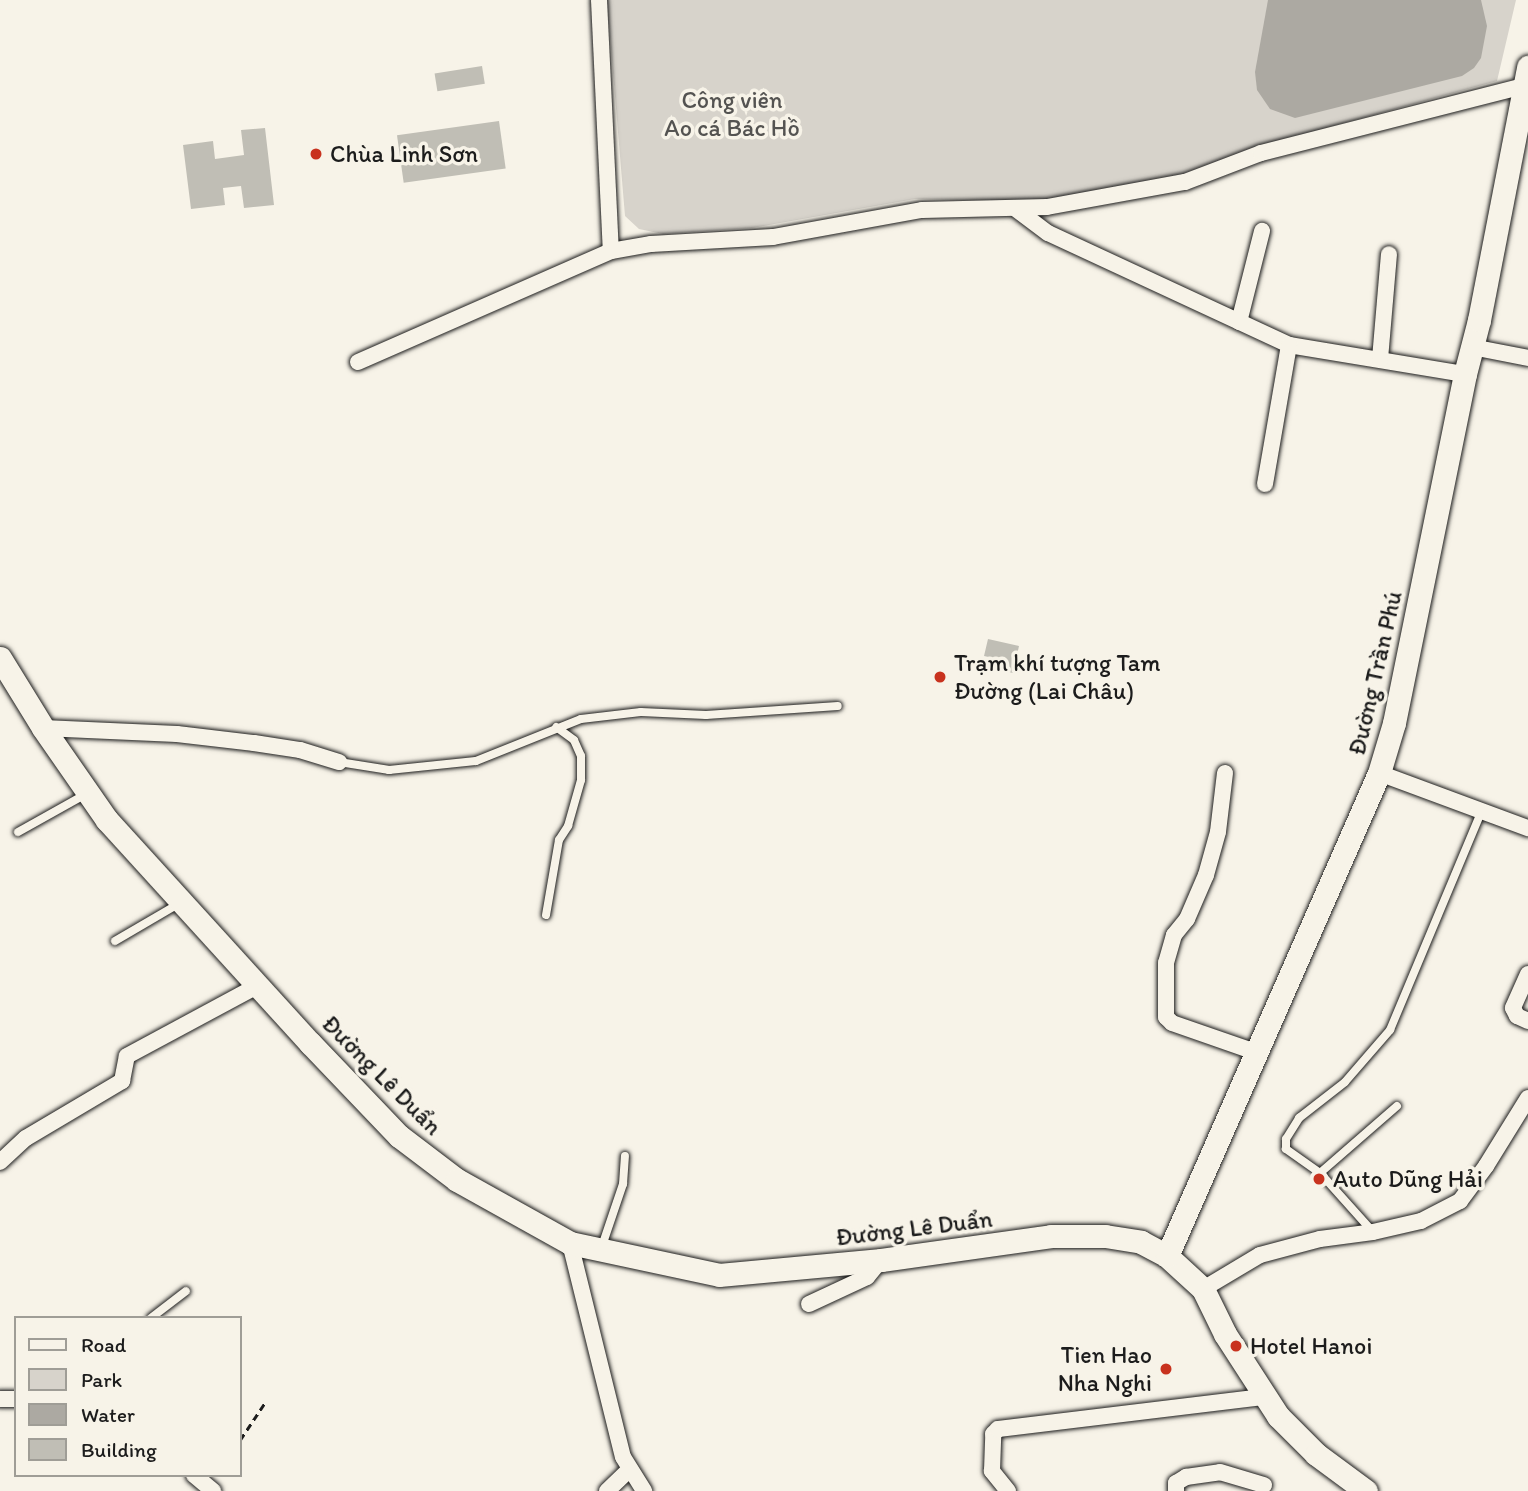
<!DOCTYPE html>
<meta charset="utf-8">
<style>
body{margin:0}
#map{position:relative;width:1528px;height:1491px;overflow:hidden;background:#f7f3e8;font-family:Itim,sans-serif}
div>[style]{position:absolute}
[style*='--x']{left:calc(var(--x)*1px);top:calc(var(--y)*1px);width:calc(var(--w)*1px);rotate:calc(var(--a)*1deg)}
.green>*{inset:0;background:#d7d3cb}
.water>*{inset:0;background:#aca9a2}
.building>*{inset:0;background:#c0beb5;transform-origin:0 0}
.path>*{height:2.5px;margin-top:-1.25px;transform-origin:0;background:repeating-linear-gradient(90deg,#1c1c1c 0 7px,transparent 0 12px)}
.roads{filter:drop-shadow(0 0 2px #1c1c1c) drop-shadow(0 0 2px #1c1c1c)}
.lane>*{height:8px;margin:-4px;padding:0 4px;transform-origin:4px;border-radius:4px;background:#f7f3e8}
.street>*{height:16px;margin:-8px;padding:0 8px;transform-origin:8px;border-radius:8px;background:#f7f3e8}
.secondary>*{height:23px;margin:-11.5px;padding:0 11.5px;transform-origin:11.5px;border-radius:11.5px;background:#f7f3e8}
.dots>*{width:19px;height:19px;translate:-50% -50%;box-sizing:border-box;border:4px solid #f7f3e8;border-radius:50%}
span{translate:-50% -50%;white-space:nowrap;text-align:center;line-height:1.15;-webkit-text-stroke:7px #f7f3e8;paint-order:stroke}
.park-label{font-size:24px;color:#545351}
.poi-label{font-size:24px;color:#1c1c1c}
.left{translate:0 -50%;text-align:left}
.right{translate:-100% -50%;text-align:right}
.street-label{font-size:24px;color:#1c1c1c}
.legend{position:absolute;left:14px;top:1316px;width:228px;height:161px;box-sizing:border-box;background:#f7f3e8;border:2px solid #9f9d96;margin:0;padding:9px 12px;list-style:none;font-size:21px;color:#1c1c1c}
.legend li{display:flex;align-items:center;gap:14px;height:35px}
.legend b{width:35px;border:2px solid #9f9d96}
</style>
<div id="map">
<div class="green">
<i style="clip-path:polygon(607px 0,1516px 0,1497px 81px,1271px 143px,1189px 173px,1142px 186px,1032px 201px,915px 199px,752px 228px,663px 234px,639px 229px,625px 216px)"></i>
</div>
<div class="water">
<i style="clip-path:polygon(1268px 0,1481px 0,1487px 26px,1481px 58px,1474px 68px,1462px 76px,1295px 118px,1270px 109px,1257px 90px,1255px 72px)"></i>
</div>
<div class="building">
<i style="left:482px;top:66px;width:18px;height:48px;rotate:81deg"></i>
<i style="left:499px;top:121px;width:48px;height:103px;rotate:82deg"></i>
<i style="clip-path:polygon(265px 128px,274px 205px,244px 208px,241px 186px,223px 188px,225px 205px,191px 209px,183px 145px,213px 141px,215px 159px,244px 155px,241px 130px)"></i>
<i style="clip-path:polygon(988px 639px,1019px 646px,1013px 673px,996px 669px,998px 659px,984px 656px)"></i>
</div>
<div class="path">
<i style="--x:240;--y:1440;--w:47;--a:-56.3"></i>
</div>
<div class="roads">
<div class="lane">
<i style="--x:339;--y:762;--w:51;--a:9.1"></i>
<i style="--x:389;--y:770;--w:87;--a:-5.9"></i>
<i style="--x:476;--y:761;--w:113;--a:-21.8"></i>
<i style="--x:581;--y:719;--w:60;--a:-6.7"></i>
<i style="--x:641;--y:712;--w:65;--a:2.6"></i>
<i style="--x:706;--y:715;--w:132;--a:-3.9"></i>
<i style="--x:18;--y:832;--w:78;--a:-29.2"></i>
<i style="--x:546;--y:915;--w:76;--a:-80.2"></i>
<i style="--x:559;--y:840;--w:17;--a:-57"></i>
<i style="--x:568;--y:826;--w:48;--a:-74.2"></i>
<i style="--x:581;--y:780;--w:24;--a:-90"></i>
<i style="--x:581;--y:756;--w:17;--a:-114"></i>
<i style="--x:574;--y:740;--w:22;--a:-144"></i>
<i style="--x:115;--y:941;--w:75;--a:-30.3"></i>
<i style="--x:1320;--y:1173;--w:102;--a:-41"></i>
<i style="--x:1373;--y:1232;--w:79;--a:-131.9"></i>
<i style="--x:1320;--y:1173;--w:42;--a:-144.8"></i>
<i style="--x:1286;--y:1149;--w:10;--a:-90"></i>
<i style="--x:1286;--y:1139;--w:25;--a:-58"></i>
<i style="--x:1299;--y:1118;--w:58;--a:-38"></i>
<i style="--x:1345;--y:1082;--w:69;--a:-49.1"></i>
<i style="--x:1390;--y:1030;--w:238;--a:-67.3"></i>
<i style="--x:601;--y:1249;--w:69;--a:-71.3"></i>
<i style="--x:623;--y:1184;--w:28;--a:-86"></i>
<i style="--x:151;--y:1318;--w:44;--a:-37.6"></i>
</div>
<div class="street">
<i style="--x:599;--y:0;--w:251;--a:87.3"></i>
<i style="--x:1016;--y:209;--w:40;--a:37"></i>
<i style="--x:1048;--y:233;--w:266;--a:24.9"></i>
<i style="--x:1289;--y:345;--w:178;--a:9.4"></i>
<i style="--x:1239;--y:322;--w:94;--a:-75.8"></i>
<i style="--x:1472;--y:347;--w:57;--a:11.1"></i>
<i style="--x:1380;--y:359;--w:105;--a:-85.1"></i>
<i style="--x:358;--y:362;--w:276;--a:-23.7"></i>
<i style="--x:611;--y:251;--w:41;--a:-9.9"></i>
<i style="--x:651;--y:244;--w:122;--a:-3.3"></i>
<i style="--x:773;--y:237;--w:151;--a:-10.3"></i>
<i style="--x:922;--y:210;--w:125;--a:-1.4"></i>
<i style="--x:1047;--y:207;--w:140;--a:-10.3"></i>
<i style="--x:1185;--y:182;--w:81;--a:-20.9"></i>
<i style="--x:1261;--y:153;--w:271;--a:-14.3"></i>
<i style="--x:1265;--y:484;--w:141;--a:-80.2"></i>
<i style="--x:43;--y:728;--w:134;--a:2.6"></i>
<i style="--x:177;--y:734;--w:78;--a:6.7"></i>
<i style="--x:254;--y:743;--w:47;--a:8.7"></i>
<i style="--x:300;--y:750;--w:41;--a:17.1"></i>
<i style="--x:1225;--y:773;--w:59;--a:96.8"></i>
<i style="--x:1218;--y:832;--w:45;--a:105.6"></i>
<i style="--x:1206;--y:875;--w:48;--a:113.4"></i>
<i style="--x:1187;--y:919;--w:21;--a:129"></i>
<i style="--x:1174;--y:935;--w:29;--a:106"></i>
<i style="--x:1166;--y:963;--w:54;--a:90"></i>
<i style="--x:1166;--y:1017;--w:8;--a:45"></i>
<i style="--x:1172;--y:1023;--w:91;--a:19.2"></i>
<i style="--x:1379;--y:773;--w:159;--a:20.3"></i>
<i style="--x:1528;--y:974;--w:37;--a:114"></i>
<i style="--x:1513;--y:1008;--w:9;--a:63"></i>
<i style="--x:1517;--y:1016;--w:12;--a:24"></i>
<i style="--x:0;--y:1162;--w:35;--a:-43"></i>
<i style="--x:26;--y:1138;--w:112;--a:-30.7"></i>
<i style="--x:122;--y:1081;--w:25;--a:-79"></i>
<i style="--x:127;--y:1056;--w:150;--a:-28.3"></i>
<i style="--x:570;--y:1243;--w:220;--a:76.1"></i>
<i style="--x:623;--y:1457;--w:40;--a:58"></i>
<i style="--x:1203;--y:1289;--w:66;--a:-30.8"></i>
<i style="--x:1260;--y:1255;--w:62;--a:-14.9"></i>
<i style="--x:1320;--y:1239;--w:53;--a:-7.5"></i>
<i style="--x:1373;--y:1232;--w:49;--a:-12.9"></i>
<i style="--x:1421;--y:1221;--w:44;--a:-27.1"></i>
<i style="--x:1460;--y:1201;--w:44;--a:-53.4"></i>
<i style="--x:1486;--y:1166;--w:80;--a:-58.3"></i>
<i style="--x:809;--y:1304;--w:64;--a:-25"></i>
<i style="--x:867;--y:1277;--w:22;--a:-51"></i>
<i style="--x:0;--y:1399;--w:16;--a:0"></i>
<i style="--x:194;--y:1475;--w:25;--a:40"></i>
<i style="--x:607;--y:1491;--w:30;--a:-44"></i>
<i style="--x:1008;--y:1491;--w:26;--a:-129"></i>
<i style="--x:992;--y:1471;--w:37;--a:-88"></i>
<i style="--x:993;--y:1434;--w:7;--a:-45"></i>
<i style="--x:998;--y:1429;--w:267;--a:-6.9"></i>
<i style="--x:1176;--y:1491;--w:8;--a:-90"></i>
<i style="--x:1176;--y:1483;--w:12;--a:-31"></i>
<i style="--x:1186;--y:1477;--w:34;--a:-8"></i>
<i style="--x:1220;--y:1472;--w:46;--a:16.5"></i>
</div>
<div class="secondary">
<i style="--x:0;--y:658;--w:82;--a:58.4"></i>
<i style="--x:43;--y:728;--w:112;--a:55.2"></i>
<i style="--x:107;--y:820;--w:302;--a:47.7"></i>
<i style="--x:310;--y:1043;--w:129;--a:46.3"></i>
<i style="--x:399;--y:1136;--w:73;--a:37.2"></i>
<i style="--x:457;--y:1180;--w:129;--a:29.1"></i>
<i style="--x:570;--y:1243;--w:152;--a:12.1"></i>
<i style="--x:719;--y:1275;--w:163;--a:-5.3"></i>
<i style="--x:881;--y:1260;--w:172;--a:-8"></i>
<i style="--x:1051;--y:1236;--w:54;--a:0"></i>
<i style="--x:1105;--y:1236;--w:36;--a:9"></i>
<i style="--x:1141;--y:1242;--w:30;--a:28"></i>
<i style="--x:1167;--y:1256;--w:49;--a:42.5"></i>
<i style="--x:1203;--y:1289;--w:50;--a:63.9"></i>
<i style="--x:1225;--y:1334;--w:98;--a:57.1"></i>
<i style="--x:1278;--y:1416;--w:54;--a:45"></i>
<i style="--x:1316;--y:1454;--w:62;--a:36.5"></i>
<i style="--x:1167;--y:1256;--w:527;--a:-66.3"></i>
<i style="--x:1379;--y:773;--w:52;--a:-73.3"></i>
<i style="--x:1394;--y:723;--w:356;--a:-78.5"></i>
<i style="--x:1465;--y:374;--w:56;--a:-75.5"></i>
<i style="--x:1479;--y:320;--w:258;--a:-79"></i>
</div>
</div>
<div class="dots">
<i style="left:316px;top:154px;background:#c8321e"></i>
<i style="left:940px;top:677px;background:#c8321e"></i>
<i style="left:1319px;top:1179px;background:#c8321e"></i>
<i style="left:1236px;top:1346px;background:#c8321e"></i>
<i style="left:1166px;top:1369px;background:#c8321e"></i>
</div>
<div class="park-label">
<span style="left:732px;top:114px">Công viên<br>Ao cá Bác Hồ</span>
</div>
<div class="poi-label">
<span class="left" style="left:330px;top:154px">Chùa Linh Sơn</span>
<span class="left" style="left:954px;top:677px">Trạm khí tượng Tam<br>Đường (Lai Châu)</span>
<span class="left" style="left:1333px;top:1179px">Auto Dũng Hải</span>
<span class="left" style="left:1250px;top:1346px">Hotel Hanoi</span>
<span class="right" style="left:1152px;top:1369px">Tien Hao<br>Nha Nghi</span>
</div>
<div class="street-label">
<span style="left:1375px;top:673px;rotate:-77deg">Đường Trần Phú</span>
<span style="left:382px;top:1075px;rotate:45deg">Đường Lê Duẩn</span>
<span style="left:914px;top:1228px;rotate:-7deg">Đường Lê Duẩn</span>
</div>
<ul class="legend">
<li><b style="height:9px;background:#f7f3e8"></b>Road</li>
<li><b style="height:19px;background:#d7d3cb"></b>Park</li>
<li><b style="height:19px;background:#aca9a2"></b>Water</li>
<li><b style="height:19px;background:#c0beb5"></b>Building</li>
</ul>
</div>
